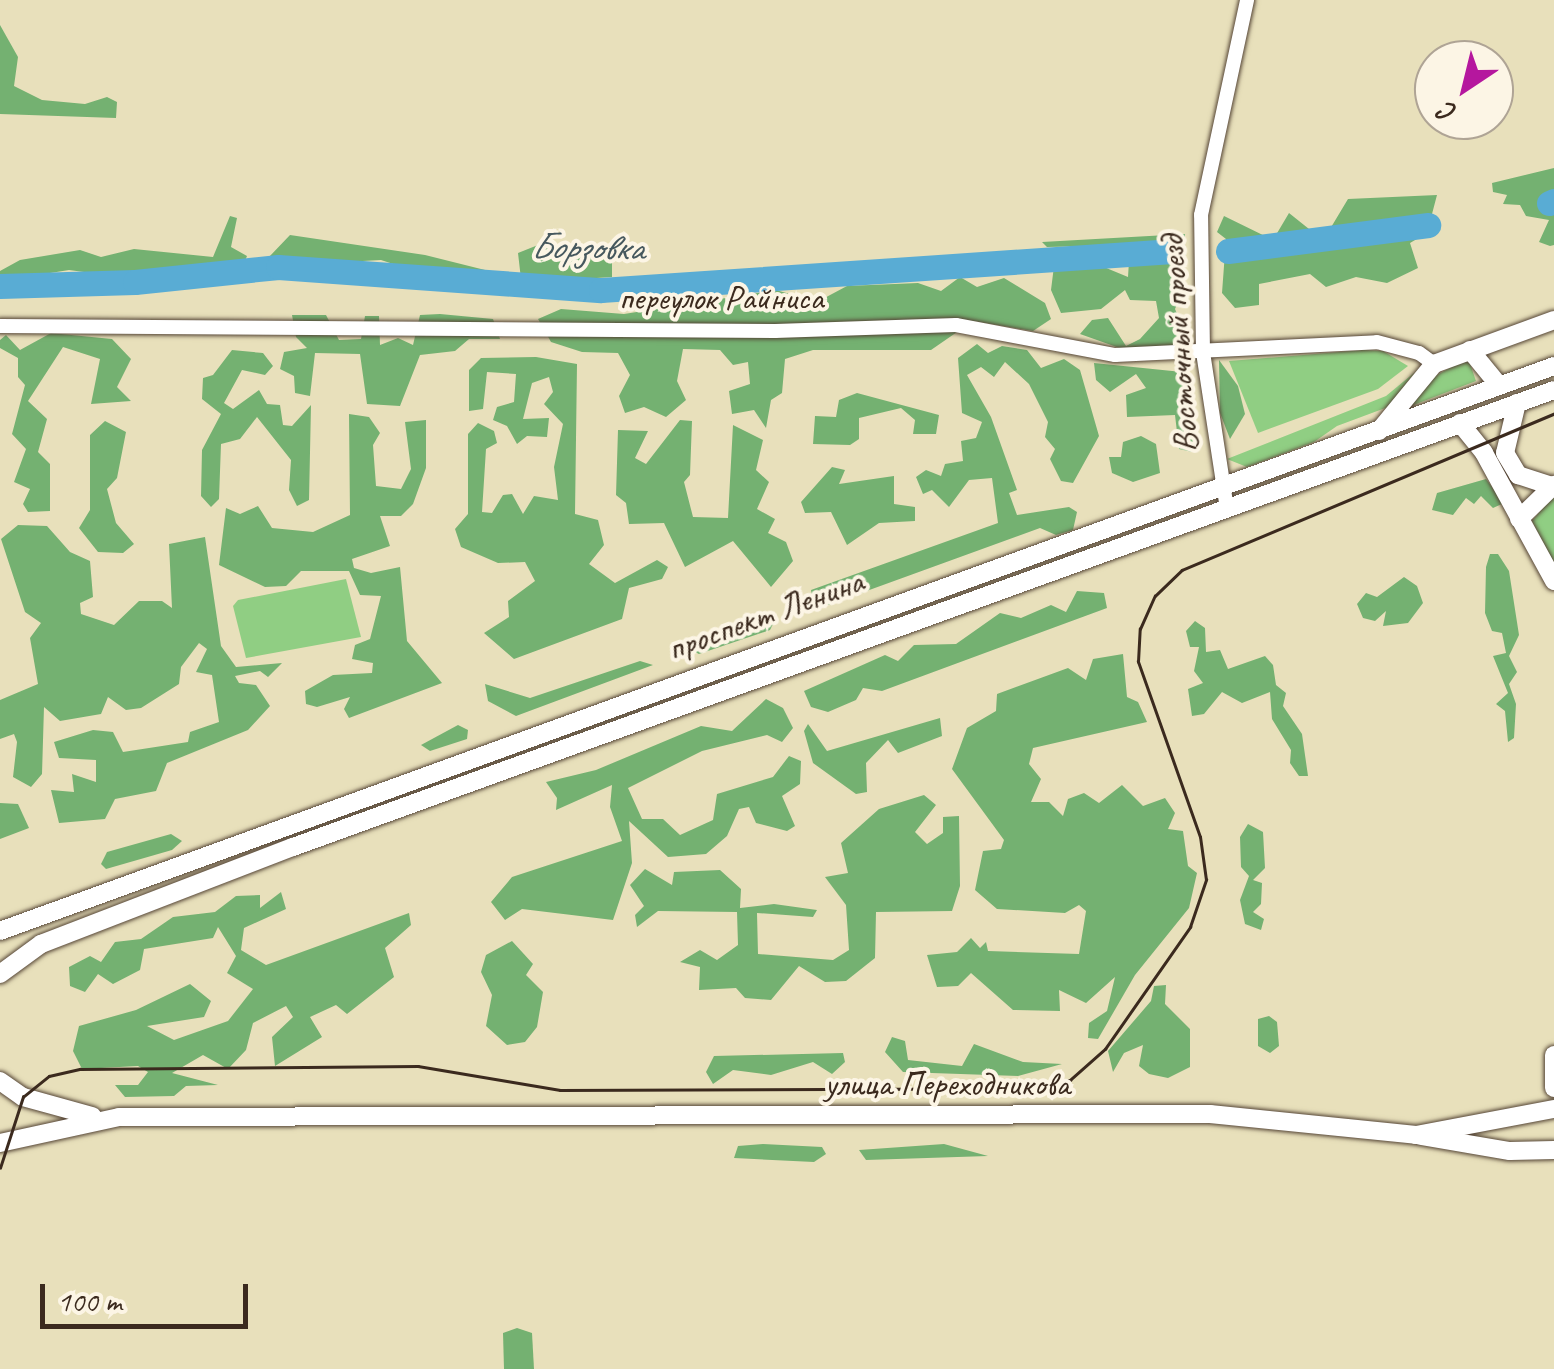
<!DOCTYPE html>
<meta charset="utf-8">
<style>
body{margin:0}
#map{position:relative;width:1554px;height:1369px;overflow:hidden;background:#e8e0bb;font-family:Caveat,sans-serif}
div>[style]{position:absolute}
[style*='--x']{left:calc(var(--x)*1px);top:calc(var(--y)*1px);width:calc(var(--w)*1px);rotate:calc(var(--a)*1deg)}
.green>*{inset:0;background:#90ce83}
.forest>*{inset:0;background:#74b171}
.river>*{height:25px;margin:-12.5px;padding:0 12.5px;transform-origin:12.5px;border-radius:12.5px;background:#59acd4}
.roads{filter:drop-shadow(0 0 2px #554536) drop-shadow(0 0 2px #554536)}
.minor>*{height:14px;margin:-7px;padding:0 7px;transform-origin:7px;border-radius:7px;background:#fff}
.major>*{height:18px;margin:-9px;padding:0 9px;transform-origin:9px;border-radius:9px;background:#fff}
.tram>*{height:2.5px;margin:-1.25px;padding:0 1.25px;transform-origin:1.25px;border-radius:1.25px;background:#3b2a1e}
span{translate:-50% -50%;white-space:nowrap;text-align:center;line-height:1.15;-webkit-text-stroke:8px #fcf5e5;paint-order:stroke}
.street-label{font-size:35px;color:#3b2a1e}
.water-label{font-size:38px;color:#46585e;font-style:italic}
.north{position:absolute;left:1414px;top:40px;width:100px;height:100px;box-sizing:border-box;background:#fcf5e5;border:2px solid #afa495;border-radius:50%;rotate:215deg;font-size:28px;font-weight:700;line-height:40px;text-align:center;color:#3b2a1e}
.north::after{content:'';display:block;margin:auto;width:35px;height:45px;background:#b5179e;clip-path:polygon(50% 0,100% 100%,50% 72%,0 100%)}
.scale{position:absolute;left:40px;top:1284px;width:208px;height:45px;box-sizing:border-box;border:5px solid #3b2a1e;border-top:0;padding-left:12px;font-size:30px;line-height:35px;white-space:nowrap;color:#3b2a1e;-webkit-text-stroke:8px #fcf5e5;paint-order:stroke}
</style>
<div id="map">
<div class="green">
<i style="clip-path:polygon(1363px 350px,1383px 351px,1408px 366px,1378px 389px,1258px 433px,1229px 361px)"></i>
<i style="clip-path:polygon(1468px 358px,1476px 381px,1403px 409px,1426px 381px)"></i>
<i style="clip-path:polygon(1415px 372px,1388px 407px,1337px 426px,1314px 442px,1247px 467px,1227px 459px,1386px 396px)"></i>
<i style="clip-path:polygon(1554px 495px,1554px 563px,1532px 521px)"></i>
<i style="clip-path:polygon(346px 579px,361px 637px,246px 658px,233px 606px,238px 600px)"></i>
</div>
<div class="forest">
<i style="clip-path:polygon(0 25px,18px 57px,14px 86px,42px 100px,85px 104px,107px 97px,117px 102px,116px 118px,0 114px)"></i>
<i style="clip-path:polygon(1554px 168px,1554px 245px,1550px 246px,1539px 242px,1549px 220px,1526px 216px,1520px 205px,1503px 204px,1507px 195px,1493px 192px,1492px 183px)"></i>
<i style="clip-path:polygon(1437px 195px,1427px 233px,1410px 243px,1418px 268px,1387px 283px,1356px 277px,1326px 287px,1310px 274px,1259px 284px,1259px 305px,1235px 308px,1222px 293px,1226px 239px,1217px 232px,1224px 216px,1273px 240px,1289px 213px,1309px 229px,1330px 229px,1348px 199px)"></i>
<i style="clip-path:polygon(230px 216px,237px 218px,231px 247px,247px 256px,243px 266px,114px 276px,69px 270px,0 281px,0 271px,20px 260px,80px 250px,101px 257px,134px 249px,213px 257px)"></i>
<i style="clip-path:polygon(1185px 234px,1184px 288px,1175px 309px,1187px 337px,1176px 346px,1128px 351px,1080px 334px,1092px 320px,1108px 318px,1126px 346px,1140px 339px,1159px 318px,1156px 301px,1130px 300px,1125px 290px,1101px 309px,1061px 313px,1051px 290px,1054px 266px,1099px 265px,1128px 277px,1130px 245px,1047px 247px,1042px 242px)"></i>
<i style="clip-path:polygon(290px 235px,425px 255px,521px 279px,518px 253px,548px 241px,564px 256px,599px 251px,612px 261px,612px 277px,550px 281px,523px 296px,474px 273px,448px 282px,381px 260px,288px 265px,269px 257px)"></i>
<i style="clip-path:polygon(960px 277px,977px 287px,1004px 278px,1045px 303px,1051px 319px,1033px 331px,973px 321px,931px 350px,813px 350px,785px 359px,782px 393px,771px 400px,766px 428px,754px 410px,732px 414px,729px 391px,750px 384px,748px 362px,733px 365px,720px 350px,683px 349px,677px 381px,686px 400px,666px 417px,644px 407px,625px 413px,619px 396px,630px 375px,618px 353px,582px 352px,551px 342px,538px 319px,561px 309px,624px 314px,776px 290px,817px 302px,847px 286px,918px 283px,941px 291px)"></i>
<i style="clip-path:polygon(440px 314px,493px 319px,500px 339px,469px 339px,455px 351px,420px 355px,400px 406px,367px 404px,360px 354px,315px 353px,310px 396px,295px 393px,294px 376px,280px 369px,284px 352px,307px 348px,296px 337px,292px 315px,326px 315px,339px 340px,361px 339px,365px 316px,379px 316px,380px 345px,398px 338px,413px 345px,420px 315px)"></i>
<i style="clip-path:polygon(51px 333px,112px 339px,131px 359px,117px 387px,131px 401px,91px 404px,100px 359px,63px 347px,28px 401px,47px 419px,38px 452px,50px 464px,50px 511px,28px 512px,23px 504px,30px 489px,14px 482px,26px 449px,12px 434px,25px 385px,18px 377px,18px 358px,0 348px,0 340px,6px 335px,20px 350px)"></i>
<i style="clip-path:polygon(977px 344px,988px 353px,1002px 346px,1027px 350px,1041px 368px,1064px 359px,1080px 370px,1099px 436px,1073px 483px,1061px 481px,1050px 459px,1055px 449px,1045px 437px,1048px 422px,1029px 384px,1005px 362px,994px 377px,981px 367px,967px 375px,991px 417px,1017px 490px,1009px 493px,1017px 515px,1069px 507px,1077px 512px,1073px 530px,1056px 535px,1040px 528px,828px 605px,813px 603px,811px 590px,998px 523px,992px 478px,969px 480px,949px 507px,932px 490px,923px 494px,916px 477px,926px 470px,941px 476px,945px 464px,963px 461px,961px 441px,976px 438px,982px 422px,962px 413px,958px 358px)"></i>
<i style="clip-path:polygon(232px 350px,263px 353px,273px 366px,265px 375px,242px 370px,224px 403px,233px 409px,259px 390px,267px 404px,280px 405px,283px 425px,292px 426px,311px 405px,309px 500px,297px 506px,289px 490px,291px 460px,257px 417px,240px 439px,221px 444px,219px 499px,211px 507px,201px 496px,202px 450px,221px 414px,202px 399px,203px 378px,213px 375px)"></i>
<i style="clip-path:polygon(536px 357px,577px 364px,575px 514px,598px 520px,604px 545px,589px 564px,615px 583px,657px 560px,668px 567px,662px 579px,629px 588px,622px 619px,514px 659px,484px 633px,509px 617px,508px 601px,535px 581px,525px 562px,498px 563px,461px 547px,455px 529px,468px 514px,468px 434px,478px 423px,494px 431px,497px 443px,486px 449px,482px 512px,492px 513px,503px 495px,512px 494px,523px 514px,534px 496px,558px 500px,554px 467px,563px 424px,544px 404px,553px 392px,549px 377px,532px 383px,523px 419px,549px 418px,547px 437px,527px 436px,517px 444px,507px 426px,493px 420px,497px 407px,514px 402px,516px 374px,487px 372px,483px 409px,469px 411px,469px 370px,481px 358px)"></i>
<i style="clip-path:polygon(1219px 360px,1238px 386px,1245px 414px,1230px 439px,1220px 413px)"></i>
<i style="clip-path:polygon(1094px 363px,1182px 372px,1186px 413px,1197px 444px,1192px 452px,1179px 449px,1175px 415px,1127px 417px,1126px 395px,1146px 388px,1136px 374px,1110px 392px,1096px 380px)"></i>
<i style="clip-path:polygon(857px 393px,939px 415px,936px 434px,913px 434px,915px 420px,901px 408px,859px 418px,859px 439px,850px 445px,813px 444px,815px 416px,836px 417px,839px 400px)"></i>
<i style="clip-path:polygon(349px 414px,369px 417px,380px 433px,373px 445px,376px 486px,401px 489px,411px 469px,405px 422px,426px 420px,426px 468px,413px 504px,401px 516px,380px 516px,390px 546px,352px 559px,354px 568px,371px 573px,400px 567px,407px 641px,442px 683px,349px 718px,344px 709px,350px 697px,317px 707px,306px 704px,305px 691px,333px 675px,372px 673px,373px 663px,352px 659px,355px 645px,370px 639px,381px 596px,360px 595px,349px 571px,301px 571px,286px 586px,265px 587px,219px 565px,226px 508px,240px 514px,258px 506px,272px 528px,313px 532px,350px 515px)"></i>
<i style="clip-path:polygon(680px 420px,692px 421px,690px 475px,684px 482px,693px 517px,728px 518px,733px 425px,763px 440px,756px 470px,769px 482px,757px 509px,775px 519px,768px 533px,786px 542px,793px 561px,771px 587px,733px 541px,685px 567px,664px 523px,629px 524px,626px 503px,616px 495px,618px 430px,648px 431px,635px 458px,646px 464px)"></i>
<i style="clip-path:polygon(105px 421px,126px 432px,117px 478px,107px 489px,116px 523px,134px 544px,123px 553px,98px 552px,79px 528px,90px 510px,90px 435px)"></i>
<i style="clip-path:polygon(1141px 436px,1156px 444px,1160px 473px,1133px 482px,1112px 473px,1109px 457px,1121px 457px,1123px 442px)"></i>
<i style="clip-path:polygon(832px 467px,845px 470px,839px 484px,894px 476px,894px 504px,915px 507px,915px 521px,879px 523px,847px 545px,831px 512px,805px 513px,801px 502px)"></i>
<i style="clip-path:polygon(1486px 479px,1504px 503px,1493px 508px,1481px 496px,1474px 504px,1466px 498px,1453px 515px,1432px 510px,1437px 493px)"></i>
<i style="clip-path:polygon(18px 525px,47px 526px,70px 552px,90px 561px,93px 597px,80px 603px,81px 614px,114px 625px,139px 601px,162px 601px,172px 608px,169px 544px,205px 537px,221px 646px,236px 667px,282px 663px,268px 677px,260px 671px,235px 676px,239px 683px,256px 685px,270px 706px,248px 730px,167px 763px,156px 791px,115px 799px,105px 819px,59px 823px,51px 790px,74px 792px,72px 774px,96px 782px,96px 760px,59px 758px,54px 742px,93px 730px,113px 732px,123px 752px,188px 742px,190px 732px,219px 722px,212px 675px,196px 672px,207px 649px,199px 643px,181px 667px,179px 684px,141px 708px,126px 710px,108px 697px,101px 714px,60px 721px,44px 707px,42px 774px,31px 787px,13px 777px,17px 742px,14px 734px,0 739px,0 700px,38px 684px,30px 638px,41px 623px,25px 612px,1px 539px)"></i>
<i style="clip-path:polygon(1498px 554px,1509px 571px,1519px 635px,1509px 656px,1517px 672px,1509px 684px,1516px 704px,1514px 738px,1508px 742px,1505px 711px,1496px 704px,1508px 693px,1493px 656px,1506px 653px,1502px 633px,1492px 631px,1485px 613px,1486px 567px,1490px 554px)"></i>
<i style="clip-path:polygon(1404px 577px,1417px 586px,1423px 603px,1408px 623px,1383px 626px,1386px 611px,1375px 621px,1363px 618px,1357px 604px,1366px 593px,1377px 597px)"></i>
<i style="clip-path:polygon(1077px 591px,1104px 593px,1107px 608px,882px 691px,863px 688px,856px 700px,828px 712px,811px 707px,804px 691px,885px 655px,898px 661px,914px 645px,956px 644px,1000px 613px,1021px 618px,1051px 605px,1066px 612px)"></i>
<i style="clip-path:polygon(764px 617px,774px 622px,770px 630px,699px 654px,693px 651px,695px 642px)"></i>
<i style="clip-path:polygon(1195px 621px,1205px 628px,1206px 652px,1220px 650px,1228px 669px,1265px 656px,1273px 665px,1276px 685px,1286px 693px,1283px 706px,1302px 734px,1308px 776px,1299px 776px,1290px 763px,1291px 750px,1272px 719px,1270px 692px,1242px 703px,1222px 692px,1204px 714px,1192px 716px,1188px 689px,1203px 683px,1194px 671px,1199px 647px,1190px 647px,1186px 631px)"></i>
<i style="clip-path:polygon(1123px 654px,1127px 697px,1138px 702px,1147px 722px,1033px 748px,1029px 764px,1041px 779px,1031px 802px,1049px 802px,1063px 816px,1068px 799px,1084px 793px,1099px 803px,1122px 785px,1143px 806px,1165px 798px,1175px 813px,1168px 829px,1183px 831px,1188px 866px,1197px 873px,1189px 908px,1135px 975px,1098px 1039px,1088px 1038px,1089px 1023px,1107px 1011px,1115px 977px,1086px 1003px,1059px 990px,1060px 1011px,1013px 1010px,971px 973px,958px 986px,937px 987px,927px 955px,957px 952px,971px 938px,980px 948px,986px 942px,988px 951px,1079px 954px,1086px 911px,1079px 905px,1065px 913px,997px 909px,975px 890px,983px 851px,1001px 849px,1004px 840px,952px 769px,967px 728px,996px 711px,997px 694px,1068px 668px,1086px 680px,1093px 659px)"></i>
<i style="clip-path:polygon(640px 661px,653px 665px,516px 716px,488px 701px,485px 684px,530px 698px)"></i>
<i style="clip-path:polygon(766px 699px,783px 708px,793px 728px,782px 742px,767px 735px,702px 751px,628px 788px,642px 819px,663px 819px,680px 835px,713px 820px,717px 794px,773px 777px,789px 756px,801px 761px,800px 784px,782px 796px,795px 826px,787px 831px,756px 823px,749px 807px,739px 809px,727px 836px,706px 854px,668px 857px,629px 821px,632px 863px,613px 920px,522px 909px,505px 920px,491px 902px,512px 877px,622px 841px,610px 807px,612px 785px,556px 810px,557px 798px,546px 782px,596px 770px,701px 726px,732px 731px)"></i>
<i style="clip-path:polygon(940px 718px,942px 736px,898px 753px,888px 740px,866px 763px,867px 792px,856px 794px,813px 763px,804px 731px,808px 724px,827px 751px)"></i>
<i style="clip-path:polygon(458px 725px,468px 730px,467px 739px,430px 751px,421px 745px)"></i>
<i style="clip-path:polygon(924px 795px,936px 805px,915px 832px,927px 844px,943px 833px,943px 817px,959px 816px,960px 886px,952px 911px,876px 912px,875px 958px,846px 981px,825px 982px,799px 966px,771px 1000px,745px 998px,736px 988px,699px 990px,700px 967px,680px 962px,700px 950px,717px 960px,738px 945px,737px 912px,658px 911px,637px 927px,635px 915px,644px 906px,630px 885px,645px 869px,672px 885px,674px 872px,720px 870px,741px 889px,740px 908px,774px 904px,817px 910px,813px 917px,757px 913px,758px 954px,833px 960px,849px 950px,846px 905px,825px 877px,848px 873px,841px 843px,879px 809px)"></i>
<i style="clip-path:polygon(0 803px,18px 804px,29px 828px,0 839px)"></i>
<i style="clip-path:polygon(1248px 824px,1263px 832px,1265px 868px,1253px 880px,1262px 883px,1261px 904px,1253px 912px,1264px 919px,1261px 930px,1245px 924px,1240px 900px,1249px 876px,1241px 867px,1240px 837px)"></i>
<i style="clip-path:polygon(171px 834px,182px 841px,172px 850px,106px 869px,101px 864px,107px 852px)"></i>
<i style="clip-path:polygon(281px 892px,286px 909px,244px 928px,241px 950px,266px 965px,409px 913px,411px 925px,385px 948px,394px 977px,347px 1014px,336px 1005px,310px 1017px,322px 1037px,275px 1066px,272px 1037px,293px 1017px,286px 1006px,253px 1023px,246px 1050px,228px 1069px,203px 1055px,172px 1073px,218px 1085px,186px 1086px,174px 1096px,125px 1097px,115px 1085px,138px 1085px,148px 1072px,138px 1066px,82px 1069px,73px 1051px,79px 1026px,136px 1010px,190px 984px,211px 1001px,204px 1017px,147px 1026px,174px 1040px,228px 1021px,253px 989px,227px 973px,236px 956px,218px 927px,213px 938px,144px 949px,140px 970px,113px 984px,98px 974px,85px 992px,70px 986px,69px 967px,90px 956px,101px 962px,115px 942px,141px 939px,173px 917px,215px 912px,236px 896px,260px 895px,260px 908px)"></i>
<i style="clip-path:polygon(512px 941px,533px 964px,526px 975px,543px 992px,537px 1027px,525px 1042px,507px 1045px,486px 1026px,492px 995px,481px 972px,486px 955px)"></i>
<i style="clip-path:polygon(1166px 985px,1165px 1004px,1190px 1029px,1190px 1067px,1168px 1078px,1149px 1074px,1139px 1066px,1143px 1045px,1124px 1053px,1113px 1072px,1108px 1051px,1151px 1001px,1154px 986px)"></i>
<i style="clip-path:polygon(1269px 1016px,1277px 1022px,1279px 1046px,1270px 1053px,1258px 1046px,1258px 1019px)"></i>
<i style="clip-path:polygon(892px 1037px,905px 1041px,908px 1060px,962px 1066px,974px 1044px,1023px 1062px,1062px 1064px,1018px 1076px,903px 1072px,885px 1052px)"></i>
<i style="clip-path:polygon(843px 1053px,845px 1062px,832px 1074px,813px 1062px,771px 1075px,733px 1070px,713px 1084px,706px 1072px,714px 1056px)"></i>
<i style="clip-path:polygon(763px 1144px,822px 1147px,826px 1154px,814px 1162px,734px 1158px,738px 1146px)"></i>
<i style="clip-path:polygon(944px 1144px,988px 1156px,866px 1160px,859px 1150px)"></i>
<i style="clip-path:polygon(517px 1328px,532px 1333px,534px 1369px,504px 1369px,503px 1333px)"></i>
</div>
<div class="river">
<i style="--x:1549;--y:203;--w:5;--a:-22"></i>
<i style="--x:1228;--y:251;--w:202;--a:-7.4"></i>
<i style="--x:0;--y:286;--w:135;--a:-1.7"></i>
<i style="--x:135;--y:282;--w:144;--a:-6"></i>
<i style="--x:278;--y:267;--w:324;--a:4.1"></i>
<i style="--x:601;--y:290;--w:573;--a:-3.9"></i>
</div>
<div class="roads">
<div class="minor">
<i style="--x:0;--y:326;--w:775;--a:0.37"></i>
<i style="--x:775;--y:331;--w:181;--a:-1.9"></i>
<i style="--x:956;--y:325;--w:162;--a:10.7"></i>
<i style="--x:1115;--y:355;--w:262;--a:-2.8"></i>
<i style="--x:1377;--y:342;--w:43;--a:14.7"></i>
<i style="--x:1419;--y:353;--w:19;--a:36"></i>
<i style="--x:1227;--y:509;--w:159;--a:-98.7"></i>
<i style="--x:1203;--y:352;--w:137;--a:-90.8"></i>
<i style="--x:1201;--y:215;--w:220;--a:-77.9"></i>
</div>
<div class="major">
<i style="--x:1470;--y:350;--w:43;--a:50.7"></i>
<i style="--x:1517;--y:403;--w:51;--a:103.5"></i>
<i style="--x:1505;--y:453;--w:26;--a:59"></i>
<i style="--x:1518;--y:475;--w:35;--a:18"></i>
<i style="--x:1460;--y:423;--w:38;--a:51"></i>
<i style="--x:1484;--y:453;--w:146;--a:61.3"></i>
<i style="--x:1379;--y:431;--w:87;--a:-50.6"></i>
<i style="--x:1434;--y:364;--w:128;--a:-20.1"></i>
<i style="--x:1519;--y:519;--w:49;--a:-44.2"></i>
<i style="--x:0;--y:931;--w:1654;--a:-19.98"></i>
<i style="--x:0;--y:974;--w:51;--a:-36.2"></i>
<i style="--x:41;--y:944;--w:270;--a:-21.1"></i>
<i style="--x:293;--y:847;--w:1341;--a:-19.92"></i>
<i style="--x:1554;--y:1055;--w:33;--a:90"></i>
<i style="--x:0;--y:1081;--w:28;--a:35"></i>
<i style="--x:23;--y:1097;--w:72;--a:15.4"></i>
<i style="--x:1421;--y:1136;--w:90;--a:9.6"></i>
<i style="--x:1510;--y:1151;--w:44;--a:-1.3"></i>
<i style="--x:0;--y:1143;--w:122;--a:-12.3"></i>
<i style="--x:119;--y:1117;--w:1091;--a:-0.16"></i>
<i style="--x:1210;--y:1114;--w:207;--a:5.8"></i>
<i style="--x:1416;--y:1135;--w:140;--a:-10.7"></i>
</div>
</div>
<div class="tram">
<i style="--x:0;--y:1168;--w:75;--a:-72.1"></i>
<i style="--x:23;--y:1097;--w:33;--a:-39"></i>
<i style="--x:49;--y:1076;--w:32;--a:-13"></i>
<i style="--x:80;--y:1069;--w:338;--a:-0.5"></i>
<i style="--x:418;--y:1066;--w:144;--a:9.6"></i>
<i style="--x:560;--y:1090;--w:470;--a:-0.2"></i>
<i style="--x:1030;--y:1088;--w:41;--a:-11.3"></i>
<i style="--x:1070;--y:1080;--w:47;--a:-41.5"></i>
<i style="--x:1105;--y:1049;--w:149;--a:-55.1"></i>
<i style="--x:1190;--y:927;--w:50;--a:-71.2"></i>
<i style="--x:1206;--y:880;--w:43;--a:-97.9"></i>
<i style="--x:1200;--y:837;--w:186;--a:-109.5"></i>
<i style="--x:1138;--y:662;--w:33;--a:-87"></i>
<i style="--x:1140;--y:629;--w:36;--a:-66"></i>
<i style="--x:1155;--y:596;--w:37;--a:-44"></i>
<i style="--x:1182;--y:570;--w:403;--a:-22.8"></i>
</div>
<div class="street-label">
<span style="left:721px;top:298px">переулок Райниса</span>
<span style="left:1179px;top:344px;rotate:-94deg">Восточный проезд</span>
<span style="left:765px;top:615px;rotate:-20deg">проспект Ленина</span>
<span style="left:947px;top:1084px">улица Переходникова</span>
</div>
<div class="water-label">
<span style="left:587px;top:247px;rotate:1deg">Борзовка</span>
</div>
<div class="north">С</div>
<div class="scale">100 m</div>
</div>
